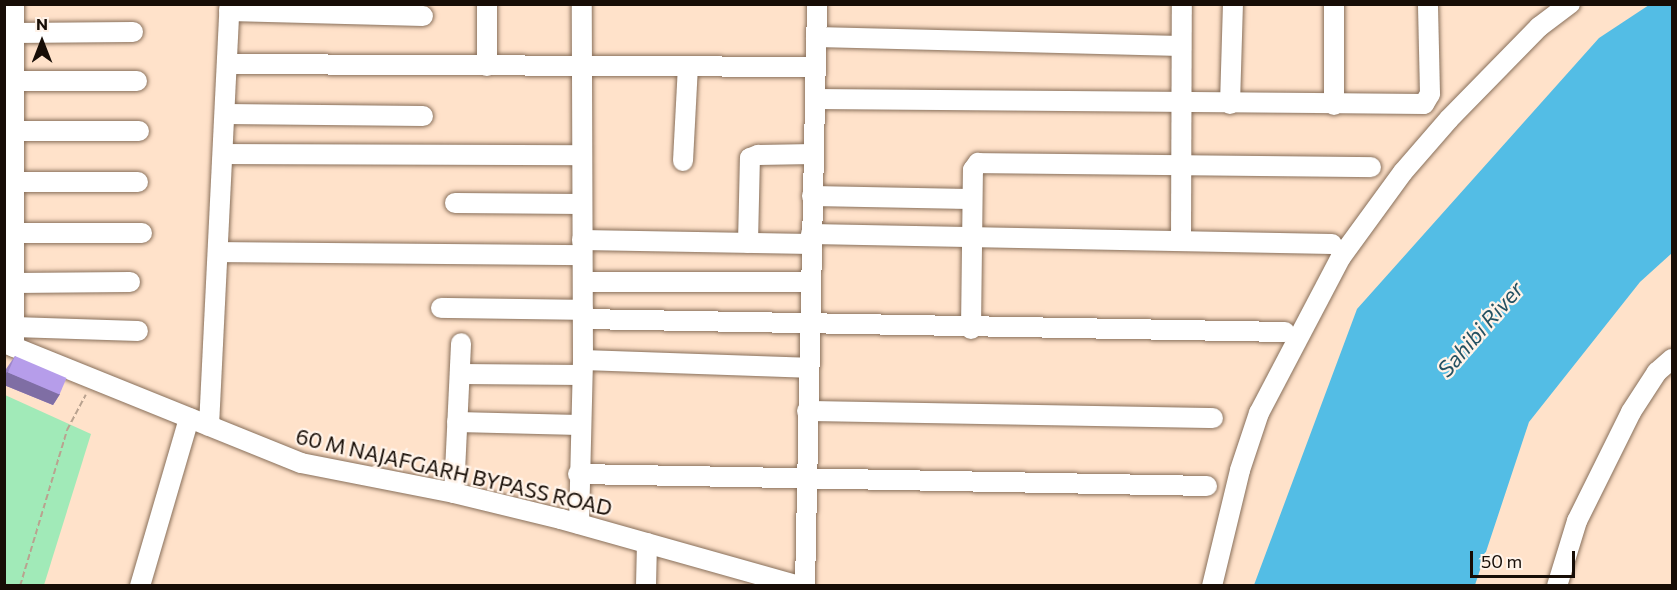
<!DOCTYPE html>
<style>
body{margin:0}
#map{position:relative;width:1677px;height:590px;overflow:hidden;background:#ffe2ca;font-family:Commissioner,sans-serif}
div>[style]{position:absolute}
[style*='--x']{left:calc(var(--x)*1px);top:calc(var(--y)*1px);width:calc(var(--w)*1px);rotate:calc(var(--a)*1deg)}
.green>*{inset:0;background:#a1eab8}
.water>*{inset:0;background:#53bde5}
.path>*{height:2px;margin-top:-1px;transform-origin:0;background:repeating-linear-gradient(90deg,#b9a28f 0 6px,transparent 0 9px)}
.roads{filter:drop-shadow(0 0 2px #886f5a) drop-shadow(0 0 2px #886f5a)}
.minor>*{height:20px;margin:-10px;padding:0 10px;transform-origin:10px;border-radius:10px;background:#fff}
.wall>*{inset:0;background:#9d87c9}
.shaded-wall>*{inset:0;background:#7f6ea4}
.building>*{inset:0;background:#b69dea;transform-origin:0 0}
span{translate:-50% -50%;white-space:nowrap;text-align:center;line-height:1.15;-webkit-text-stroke:4.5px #fff3e9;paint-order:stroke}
.street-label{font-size:21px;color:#170d06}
.water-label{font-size:22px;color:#245162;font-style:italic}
.frame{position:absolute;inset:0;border:6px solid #170d06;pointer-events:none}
.north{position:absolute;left:12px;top:12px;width:60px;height:60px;-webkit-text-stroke:4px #fff3e9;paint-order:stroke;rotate:0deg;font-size:16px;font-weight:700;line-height:24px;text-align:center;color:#170d06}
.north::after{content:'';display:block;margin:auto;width:21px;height:27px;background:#170d06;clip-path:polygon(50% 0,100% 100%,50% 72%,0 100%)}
.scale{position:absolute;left:1470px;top:551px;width:105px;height:27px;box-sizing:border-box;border:3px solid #170d06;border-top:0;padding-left:8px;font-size:18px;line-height:21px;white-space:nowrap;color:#170d06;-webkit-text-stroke:4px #fff3e9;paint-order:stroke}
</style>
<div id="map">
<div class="green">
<i style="clip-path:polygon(5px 395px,91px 434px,44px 585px,5px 585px)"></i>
</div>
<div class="water">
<i style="clip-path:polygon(1649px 5px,1672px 5px,1672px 253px,1640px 282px,1529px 422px,1475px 585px,1254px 585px,1357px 309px,1599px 38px)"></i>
</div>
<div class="path">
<i style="--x:20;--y:586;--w:163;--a:-73.2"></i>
<i style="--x:67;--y:430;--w:40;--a:-62"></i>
</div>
<div class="roads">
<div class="minor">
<i style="--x:487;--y:4;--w:62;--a:90"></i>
<i style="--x:229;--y:11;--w:194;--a:1.5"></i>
<i style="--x:14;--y:33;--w:119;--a:-0.5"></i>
<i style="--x:816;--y:37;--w:365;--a:1.4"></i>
<i style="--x:227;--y:64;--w:589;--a:0.29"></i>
<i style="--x:15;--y:81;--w:122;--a:0"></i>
<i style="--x:815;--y:99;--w:609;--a:0.47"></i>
<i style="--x:1424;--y:104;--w:12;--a:-59"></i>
<i style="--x:1430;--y:94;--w:90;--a:-91.3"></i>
<i style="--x:1230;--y:104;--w:100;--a:-88.3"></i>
<i style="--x:1334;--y:105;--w:101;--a:-90"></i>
<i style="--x:225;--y:114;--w:198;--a:0.6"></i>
<i style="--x:4;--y:131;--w:135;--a:0"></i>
<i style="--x:223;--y:154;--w:358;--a:0.2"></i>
<i style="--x:683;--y:161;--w:94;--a:-87"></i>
<i style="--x:14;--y:182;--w:124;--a:0"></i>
<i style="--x:812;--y:196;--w:160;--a:1.1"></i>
<i style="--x:455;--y:203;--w:126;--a:0.5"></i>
<i style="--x:14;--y:233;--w:128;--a:0"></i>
<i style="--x:811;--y:234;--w:521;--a:1.1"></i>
<i style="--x:1181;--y:239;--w:235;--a:-89.8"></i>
<i style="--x:582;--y:240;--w:229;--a:1"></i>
<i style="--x:748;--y:243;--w:85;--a:-88.7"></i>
<i style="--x:750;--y:158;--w:9;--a:-21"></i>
<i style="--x:758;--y:155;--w:56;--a:-1"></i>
<i style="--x:220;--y:252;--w:362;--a:0.5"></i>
<i style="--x:583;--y:282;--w:227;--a:0"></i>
<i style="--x:14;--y:283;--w:116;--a:-0.5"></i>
<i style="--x:441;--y:308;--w:142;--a:0.8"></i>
<i style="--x:583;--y:319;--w:702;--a:1.06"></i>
<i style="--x:14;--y:327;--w:124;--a:1.8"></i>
<i style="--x:971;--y:329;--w:159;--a:-89.3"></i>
<i style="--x:973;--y:170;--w:9;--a:-54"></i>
<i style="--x:978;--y:163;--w:393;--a:0.6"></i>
<i style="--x:4;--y:343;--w:320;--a:22"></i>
<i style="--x:301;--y:463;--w:156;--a:11.1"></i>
<i style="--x:454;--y:493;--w:110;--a:13.7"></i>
<i style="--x:561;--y:519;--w:248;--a:15.7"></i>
<i style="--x:14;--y:347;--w:343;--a:-90"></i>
<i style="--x:583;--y:360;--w:224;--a:2"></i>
<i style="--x:460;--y:374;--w:122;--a:0.5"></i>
<i style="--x:807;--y:411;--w:406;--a:1"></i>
<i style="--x:457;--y:422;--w:122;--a:1.4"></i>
<i style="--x:209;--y:426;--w:423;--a:-87.2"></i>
<i style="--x:578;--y:474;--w:629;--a:1.09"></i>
<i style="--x:454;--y:493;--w:150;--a:-87.3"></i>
<i style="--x:579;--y:524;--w:164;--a:-88.6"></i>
<i style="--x:583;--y:360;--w:356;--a:-90.2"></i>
<i style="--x:140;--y:586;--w:175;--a:-73.7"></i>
<i style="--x:646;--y:586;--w:43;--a:-88.7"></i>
<i style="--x:805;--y:586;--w:582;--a:-88.82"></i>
<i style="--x:1212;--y:586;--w:119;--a:-76.4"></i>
<i style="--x:1240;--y:470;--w:60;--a:-71.6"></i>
<i style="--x:1259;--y:413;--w:176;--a:-62.3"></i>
<i style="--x:1341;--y:257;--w:105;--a:-53.9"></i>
<i style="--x:1403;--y:172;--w:70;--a:-49"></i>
<i style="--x:1449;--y:119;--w:129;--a:-45.6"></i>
<i style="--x:1539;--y:27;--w:39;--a:-37"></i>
<i style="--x:1557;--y:586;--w:68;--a:-72.9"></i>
<i style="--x:1577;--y:521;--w:122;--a:-63.6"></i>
<i style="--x:1631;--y:412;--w:48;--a:-57"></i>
<i style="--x:1657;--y:372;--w:20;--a:-41"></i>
</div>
</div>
<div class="wall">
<i style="clip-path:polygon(15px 356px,60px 394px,53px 405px,4px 385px,4px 372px)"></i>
</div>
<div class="shaded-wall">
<i style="clip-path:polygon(7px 372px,60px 394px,53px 405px,4px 385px,4px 376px)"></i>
</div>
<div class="building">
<i style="left:15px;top:356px;width:56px;height:18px;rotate:23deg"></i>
</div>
<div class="street-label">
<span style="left:454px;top:472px;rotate:13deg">60 M NAJAFGARH BYPASS ROAD</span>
</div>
<div class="water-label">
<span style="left:1480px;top:329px;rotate:-49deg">Sahibi River</span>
</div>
<div class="frame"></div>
<div class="north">N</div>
<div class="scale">50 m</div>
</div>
